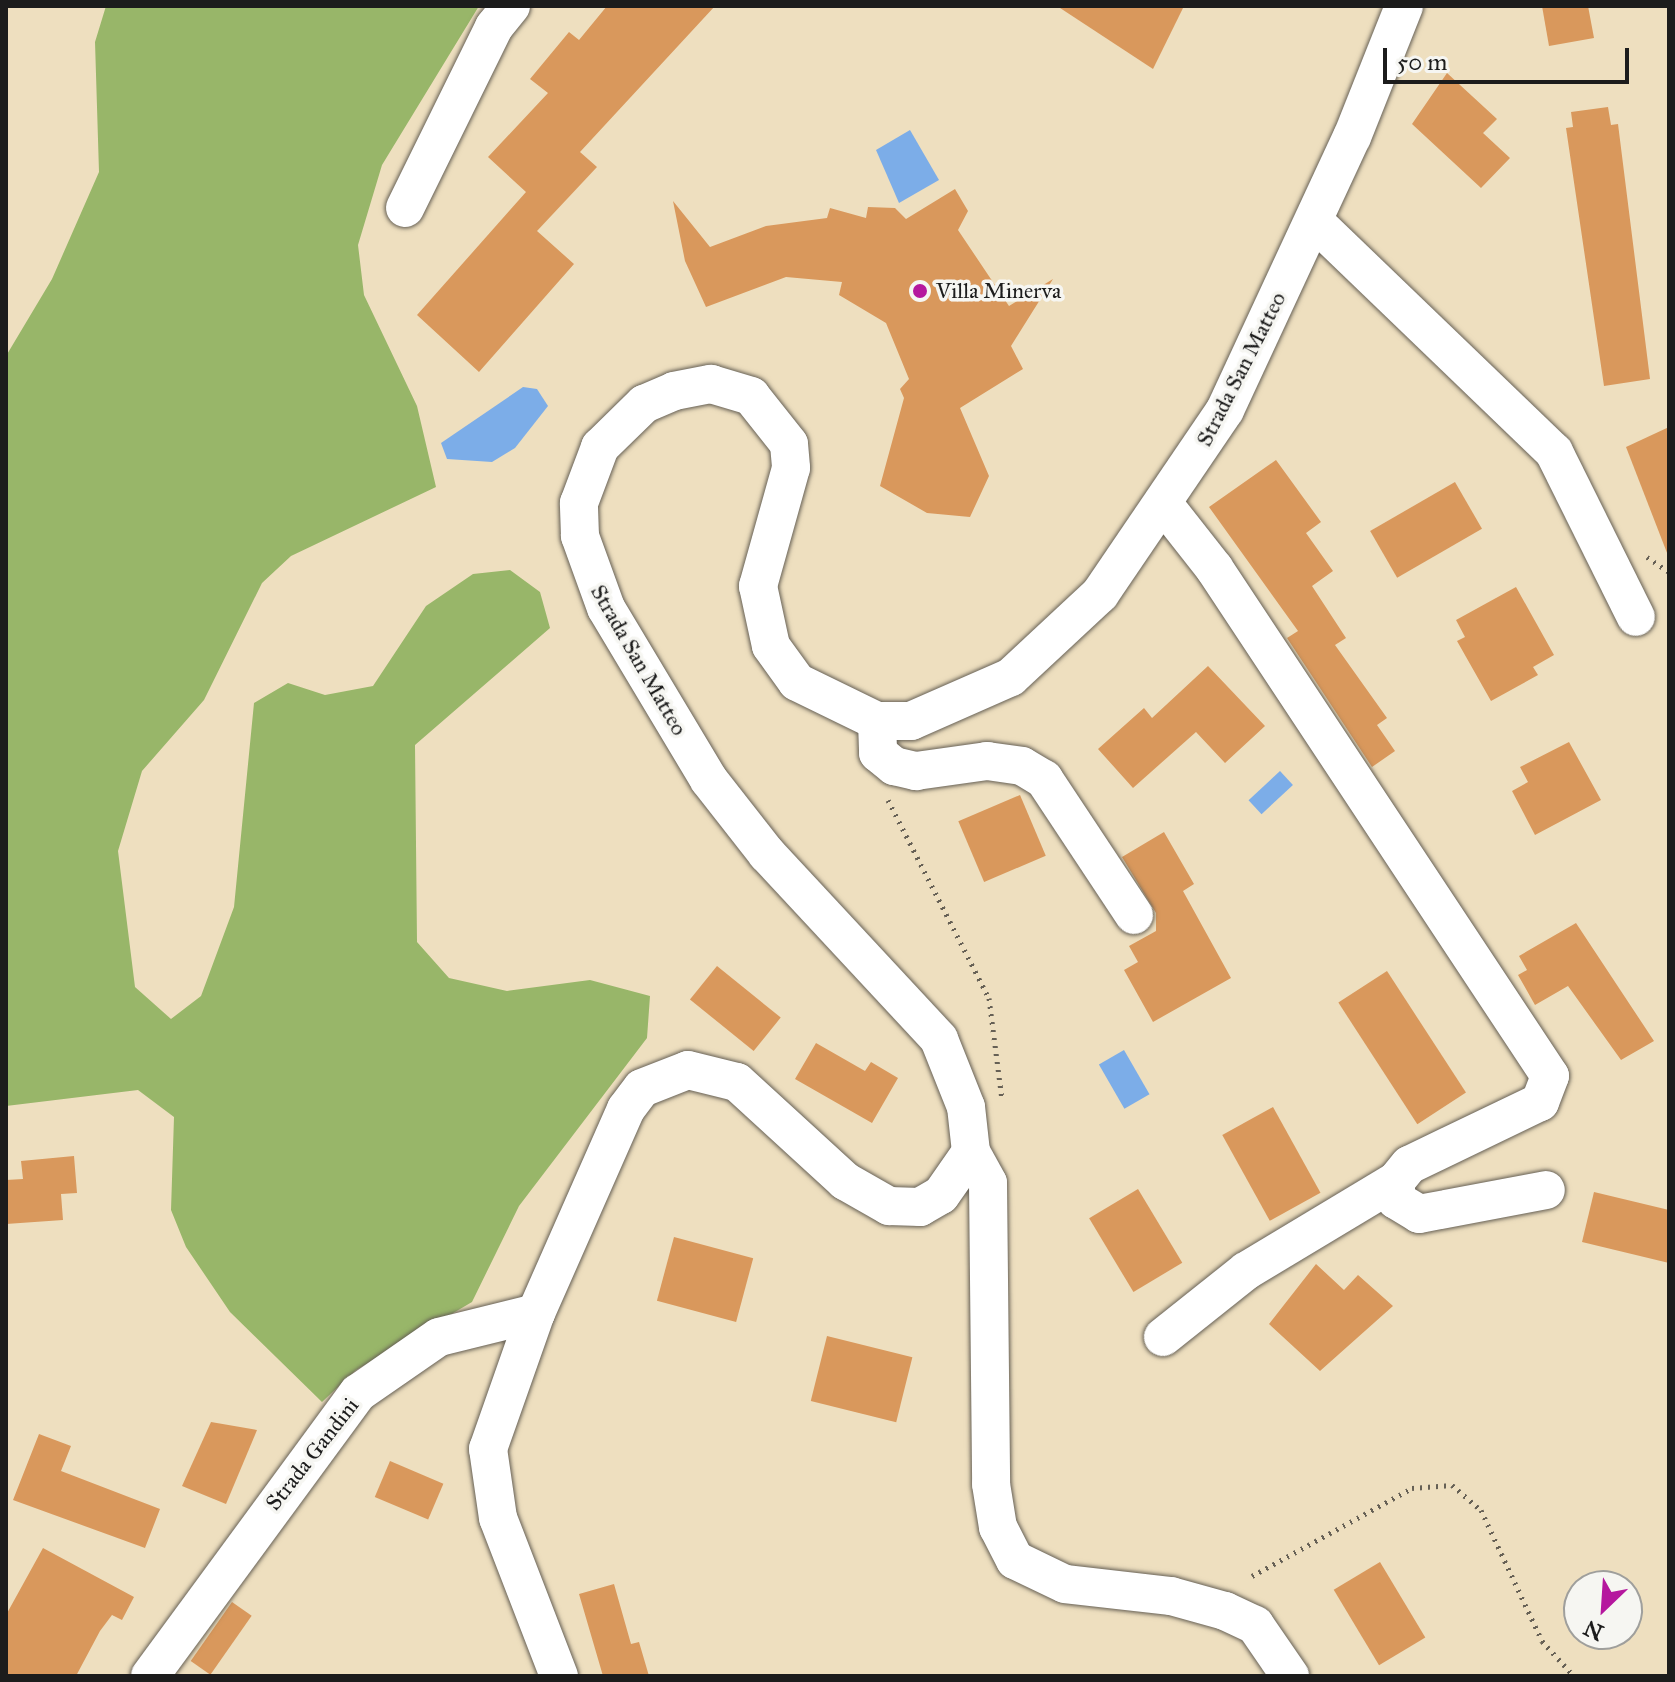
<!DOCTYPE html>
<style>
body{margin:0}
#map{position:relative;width:1675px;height:1682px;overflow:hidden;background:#eedfbf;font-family:"IM FELL Great Primer",serif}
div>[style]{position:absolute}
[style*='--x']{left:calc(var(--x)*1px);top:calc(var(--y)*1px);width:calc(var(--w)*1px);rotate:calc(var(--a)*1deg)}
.forest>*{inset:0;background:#98b669}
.water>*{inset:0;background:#7cade8;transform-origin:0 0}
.building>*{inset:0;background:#d9985c;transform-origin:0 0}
.path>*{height:5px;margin-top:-2.5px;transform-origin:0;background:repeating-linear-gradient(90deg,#666055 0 2px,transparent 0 8px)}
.roads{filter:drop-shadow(0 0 2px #666055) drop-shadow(0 0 2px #666055)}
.minor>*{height:38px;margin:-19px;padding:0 19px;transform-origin:19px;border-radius:19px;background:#fff}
.dots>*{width:22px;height:22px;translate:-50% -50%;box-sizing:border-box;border:4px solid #f6f6f2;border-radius:50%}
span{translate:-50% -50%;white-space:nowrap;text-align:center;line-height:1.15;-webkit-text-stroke:7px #f6f6f2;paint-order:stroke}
.poi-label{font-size:22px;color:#1c1c1c}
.left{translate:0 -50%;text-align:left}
.street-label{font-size:22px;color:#1c1c1c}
.frame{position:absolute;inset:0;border:8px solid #1c1c1c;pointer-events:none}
.north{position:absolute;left:1563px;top:1570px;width:80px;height:80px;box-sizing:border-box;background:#f6f6f2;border:2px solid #9f9f9c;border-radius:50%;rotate:205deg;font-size:22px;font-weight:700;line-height:32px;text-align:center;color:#1c1c1c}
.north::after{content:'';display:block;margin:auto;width:28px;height:36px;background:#b5179e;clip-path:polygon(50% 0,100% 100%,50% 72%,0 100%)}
.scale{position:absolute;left:1383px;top:48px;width:246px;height:36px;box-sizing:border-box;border:4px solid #1c1c1c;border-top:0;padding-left:10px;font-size:24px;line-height:28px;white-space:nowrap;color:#1c1c1c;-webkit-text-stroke:6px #f6f6f2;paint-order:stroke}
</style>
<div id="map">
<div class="forest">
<i style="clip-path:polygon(106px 6px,479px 6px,382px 165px,358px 245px,364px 295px,417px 406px,436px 487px,291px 556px,262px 583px,204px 700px,142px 771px,118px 851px,135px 987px,171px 1019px,201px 996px,234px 907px,254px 703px,288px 683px,325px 695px,373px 686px,426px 606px,473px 574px,510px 570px,540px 592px,550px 628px,415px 745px,417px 942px,449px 978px,507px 991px,590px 980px,650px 996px,647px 1038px,519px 1206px,472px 1302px,356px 1370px,322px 1402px,230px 1312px,186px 1247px,171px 1210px,174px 1117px,138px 1090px,6px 1106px,6px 356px,52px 279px,99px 172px,95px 42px)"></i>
</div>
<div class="water">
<i style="clip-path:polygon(910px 130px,939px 180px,899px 203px,876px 150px)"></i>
<i style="clip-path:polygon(523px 387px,537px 389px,548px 406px,515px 448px,492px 462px,447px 459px,441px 443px)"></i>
<i style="left:1280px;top:771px;width:19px;height:43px;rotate:47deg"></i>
<i style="left:1124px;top:1050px;width:51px;height:29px;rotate:60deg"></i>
</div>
<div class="building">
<i style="clip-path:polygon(607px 6px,715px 6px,580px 152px,597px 167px,537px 231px,574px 264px,479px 372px,417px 315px,526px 192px,488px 157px,548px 93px,530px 79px,569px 32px,579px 40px)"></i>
<i style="clip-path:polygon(1057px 6px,1184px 6px,1153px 69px)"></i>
<i style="clip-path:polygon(1542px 6px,1588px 6px,1594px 38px,1549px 46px)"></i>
<i style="clip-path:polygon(1447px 73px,1497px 119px,1483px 133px,1510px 158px,1481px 188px,1412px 124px)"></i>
<i style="clip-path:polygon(1608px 107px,1611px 125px,1618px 124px,1650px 379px,1604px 386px,1566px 128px,1573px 127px,1571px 112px)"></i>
<i style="clip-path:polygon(955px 189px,968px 211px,958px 230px,1009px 306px,1053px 279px,1011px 346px,1023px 369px,960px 408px,989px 476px,970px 517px,927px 513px,880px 486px,904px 398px,900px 389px,909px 379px,886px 323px,839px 295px,842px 282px,786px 277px,706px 307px,685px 261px,673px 201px,710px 247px,766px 226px,827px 218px,830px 208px,866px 218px,868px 207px,895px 208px,906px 219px)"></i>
<i style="clip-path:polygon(1669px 427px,1669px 558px,1626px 447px)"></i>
<i style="clip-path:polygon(1276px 460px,1321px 522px,1306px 533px,1333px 571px,1312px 586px,1346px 638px,1335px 645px,1387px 718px,1377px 725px,1395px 751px,1372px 767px,1287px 638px,1298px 631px,1209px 507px)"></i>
<i style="left:1455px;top:482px;width:54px;height:98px;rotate:60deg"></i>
<i style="clip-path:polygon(1516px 587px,1554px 655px,1533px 667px,1538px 675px,1491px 701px,1457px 641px,1465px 637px,1456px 620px)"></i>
<i style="clip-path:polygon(1208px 666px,1265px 726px,1225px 763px,1196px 732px,1133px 788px,1098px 749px,1144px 708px,1152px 718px)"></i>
<i style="clip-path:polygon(1569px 742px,1601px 800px,1535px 835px,1512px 791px,1528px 782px,1520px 767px)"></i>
<i style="left:1020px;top:795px;width:66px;height:67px;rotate:67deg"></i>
<i style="clip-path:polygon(1164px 832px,1194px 884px,1183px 891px,1231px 978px,1153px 1022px,1124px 970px,1138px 962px,1129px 946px,1156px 931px,1156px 913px,1122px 857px)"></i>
<i style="clip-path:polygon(1576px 923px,1654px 1041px,1621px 1060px,1568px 986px,1535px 1005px,1518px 975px,1527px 970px,1519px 956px)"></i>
<i style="left:717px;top:966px;width:82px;height:43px;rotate:39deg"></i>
<i style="left:1387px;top:971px;width:145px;height:58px;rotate:57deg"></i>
<i style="clip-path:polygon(816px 1043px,865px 1071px,871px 1062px,898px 1078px,872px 1123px,795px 1079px)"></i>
<i style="left:1273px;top:1107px;width:98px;height:58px;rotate:61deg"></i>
<i style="clip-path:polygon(74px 1156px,77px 1193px,61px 1194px,63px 1220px,6px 1224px,6px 1180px,23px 1179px,21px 1161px)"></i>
<i style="left:1138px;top:1189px;width:86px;height:57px;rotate:59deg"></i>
<i style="clip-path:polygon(1594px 1192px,1669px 1210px,1669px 1263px,1582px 1242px)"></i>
<i style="left:674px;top:1237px;width:82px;height:66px;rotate:15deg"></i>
<i style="clip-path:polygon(1316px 1264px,1344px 1290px,1358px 1275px,1393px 1306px,1320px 1371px,1269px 1324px)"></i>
<i style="left:827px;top:1336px;width:88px;height:67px;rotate:14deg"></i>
<i style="clip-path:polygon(211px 1422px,257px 1430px,226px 1504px,182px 1486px)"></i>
<i style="clip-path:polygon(39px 1434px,71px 1446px,61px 1471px,160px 1509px,145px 1548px,13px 1500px)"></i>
<i style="left:390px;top:1461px;width:58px;height:39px;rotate:23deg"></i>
<i style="clip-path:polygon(43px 1548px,134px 1597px,122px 1620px,112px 1615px,100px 1631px,76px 1676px,6px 1676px,6px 1615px)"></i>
<i style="left:1380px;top:1562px;width:88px;height:54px;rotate:59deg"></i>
<i style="clip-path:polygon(614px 1584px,631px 1644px,639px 1642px,649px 1676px,603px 1676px,579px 1594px)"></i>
<i style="left:232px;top:1602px;width:24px;height:72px;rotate:35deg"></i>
</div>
<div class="path">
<i style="--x:1647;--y:557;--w:27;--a:34"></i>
<i style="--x:888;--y:800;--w:222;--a:63"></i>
<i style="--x:989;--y:998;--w:103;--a:82.7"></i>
<i style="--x:1252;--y:1576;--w:183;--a:-28.8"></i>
<i style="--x:1412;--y:1488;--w:40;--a:-4.3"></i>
<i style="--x:1452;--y:1485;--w:38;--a:41"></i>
<i style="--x:1481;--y:1510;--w:145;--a:65"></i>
<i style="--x:1542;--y:1641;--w:47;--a:47.6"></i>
</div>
<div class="roads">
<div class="minor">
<i style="--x:405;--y:208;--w:202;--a:-63.8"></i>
<i style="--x:494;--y:27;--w:27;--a:-51"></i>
<i style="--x:1314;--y:221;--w:333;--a:43.9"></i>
<i style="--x:1554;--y:452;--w:184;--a:63.6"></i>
<i style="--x:1166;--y:507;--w:78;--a:51.8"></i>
<i style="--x:1214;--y:568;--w:609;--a:56.52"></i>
<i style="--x:1550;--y:1076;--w:28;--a:111"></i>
<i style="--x:1540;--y:1102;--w:145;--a:154.3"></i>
<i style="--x:1409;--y:1165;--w:21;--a:129"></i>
<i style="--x:1396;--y:1181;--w:19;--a:90"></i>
<i style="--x:1396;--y:1200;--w:27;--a:31"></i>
<i style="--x:1419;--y:1214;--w:129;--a:-10.7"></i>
<i style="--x:877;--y:721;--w:32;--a:88"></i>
<i style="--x:878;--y:753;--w:21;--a:39"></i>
<i style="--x:894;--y:766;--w:23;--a:13"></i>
<i style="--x:916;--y:771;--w:72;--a:-8"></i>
<i style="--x:987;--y:761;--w:35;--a:8"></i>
<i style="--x:1022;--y:766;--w:26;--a:31"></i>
<i style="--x:1044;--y:779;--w:163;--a:56.5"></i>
<i style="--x:971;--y:1152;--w:35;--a:61"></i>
<i style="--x:988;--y:1183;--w:301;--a:89.4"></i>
<i style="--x:991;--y:1484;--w:44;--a:80.8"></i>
<i style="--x:998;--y:1527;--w:37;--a:63"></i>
<i style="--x:1015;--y:1560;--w:55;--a:25.6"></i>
<i style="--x:1065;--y:1584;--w:107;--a:6.5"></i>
<i style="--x:1171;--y:1596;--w:56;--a:15.5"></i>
<i style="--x:1225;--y:1611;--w:33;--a:25"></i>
<i style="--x:1255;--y:1625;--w:62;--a:55.5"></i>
<i style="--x:1163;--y:1337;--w:106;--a:-38.5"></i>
<i style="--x:1246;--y:1271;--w:175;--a:-31"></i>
<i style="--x:150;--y:1676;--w:351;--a:-53.7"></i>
<i style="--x:358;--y:1393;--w:98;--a:-34.7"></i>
<i style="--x:439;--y:1337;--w:100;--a:-13.9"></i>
<i style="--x:559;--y:1676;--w:169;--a:-111.1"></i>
<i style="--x:498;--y:1518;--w:70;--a:-98.2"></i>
<i style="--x:488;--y:1449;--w:144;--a:-70.6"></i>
<i style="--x:536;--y:1313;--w:223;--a:-66.2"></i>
<i style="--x:626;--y:1109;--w:26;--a:-53"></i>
<i style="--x:642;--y:1088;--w:49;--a:-21.4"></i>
<i style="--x:688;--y:1070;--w:50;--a:13.8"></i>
<i style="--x:737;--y:1082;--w:147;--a:42.5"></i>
<i style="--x:845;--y:1181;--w:51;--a:29.6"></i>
<i style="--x:889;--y:1206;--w:31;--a:2"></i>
<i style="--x:920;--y:1207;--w:24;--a:-30"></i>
<i style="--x:941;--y:1195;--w:52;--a:-55.1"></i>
<i style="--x:971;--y:1152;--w:45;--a:-96.3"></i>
<i style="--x:966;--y:1107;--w:73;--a:-111.7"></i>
<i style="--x:939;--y:1039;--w:253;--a:-132.9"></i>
<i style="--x:767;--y:854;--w:94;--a:-128.1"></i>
<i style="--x:709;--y:780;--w:200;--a:-120.9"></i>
<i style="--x:606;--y:608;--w:77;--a:-109.9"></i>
<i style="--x:580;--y:536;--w:33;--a:-92"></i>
<i style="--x:579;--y:503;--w:60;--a:-69.4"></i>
<i style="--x:600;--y:447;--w:62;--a:-44.3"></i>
<i style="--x:644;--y:404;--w:33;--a:-23"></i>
<i style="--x:674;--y:391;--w:38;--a:-11"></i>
<i style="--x:711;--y:384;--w:42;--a:16.7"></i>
<i style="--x:751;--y:396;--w:61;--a:51.6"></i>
<i style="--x:789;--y:444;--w:24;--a:85"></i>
<i style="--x:791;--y:468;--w:123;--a:105.6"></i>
<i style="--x:758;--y:586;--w:61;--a:77.8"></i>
<i style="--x:771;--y:646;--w:44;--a:54.2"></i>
<i style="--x:797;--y:682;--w:89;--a:26"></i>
<i style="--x:877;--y:721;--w:34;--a:0"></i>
<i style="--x:911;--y:721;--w:109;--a:-23.7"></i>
<i style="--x:1011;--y:677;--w:122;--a:-43"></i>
<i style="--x:1100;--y:594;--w:222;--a:-55.8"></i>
<i style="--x:1225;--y:410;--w:301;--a:-65.1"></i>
<i style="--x:1352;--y:137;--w:141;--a:-68.3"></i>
</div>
</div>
<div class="dots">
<i style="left:920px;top:291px;background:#b5179e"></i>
</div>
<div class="poi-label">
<span class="left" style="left:936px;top:291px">Villa Minerva</span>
</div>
<div class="street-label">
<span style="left:1241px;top:369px;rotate:-63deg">Strada San Matteo</span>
<span style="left:639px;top:660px;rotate:60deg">Strada San Matteo</span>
<span style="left:312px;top:1454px;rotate:-52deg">Strada Gandini</span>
</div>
<div class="frame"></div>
<div class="north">N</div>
<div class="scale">50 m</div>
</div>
